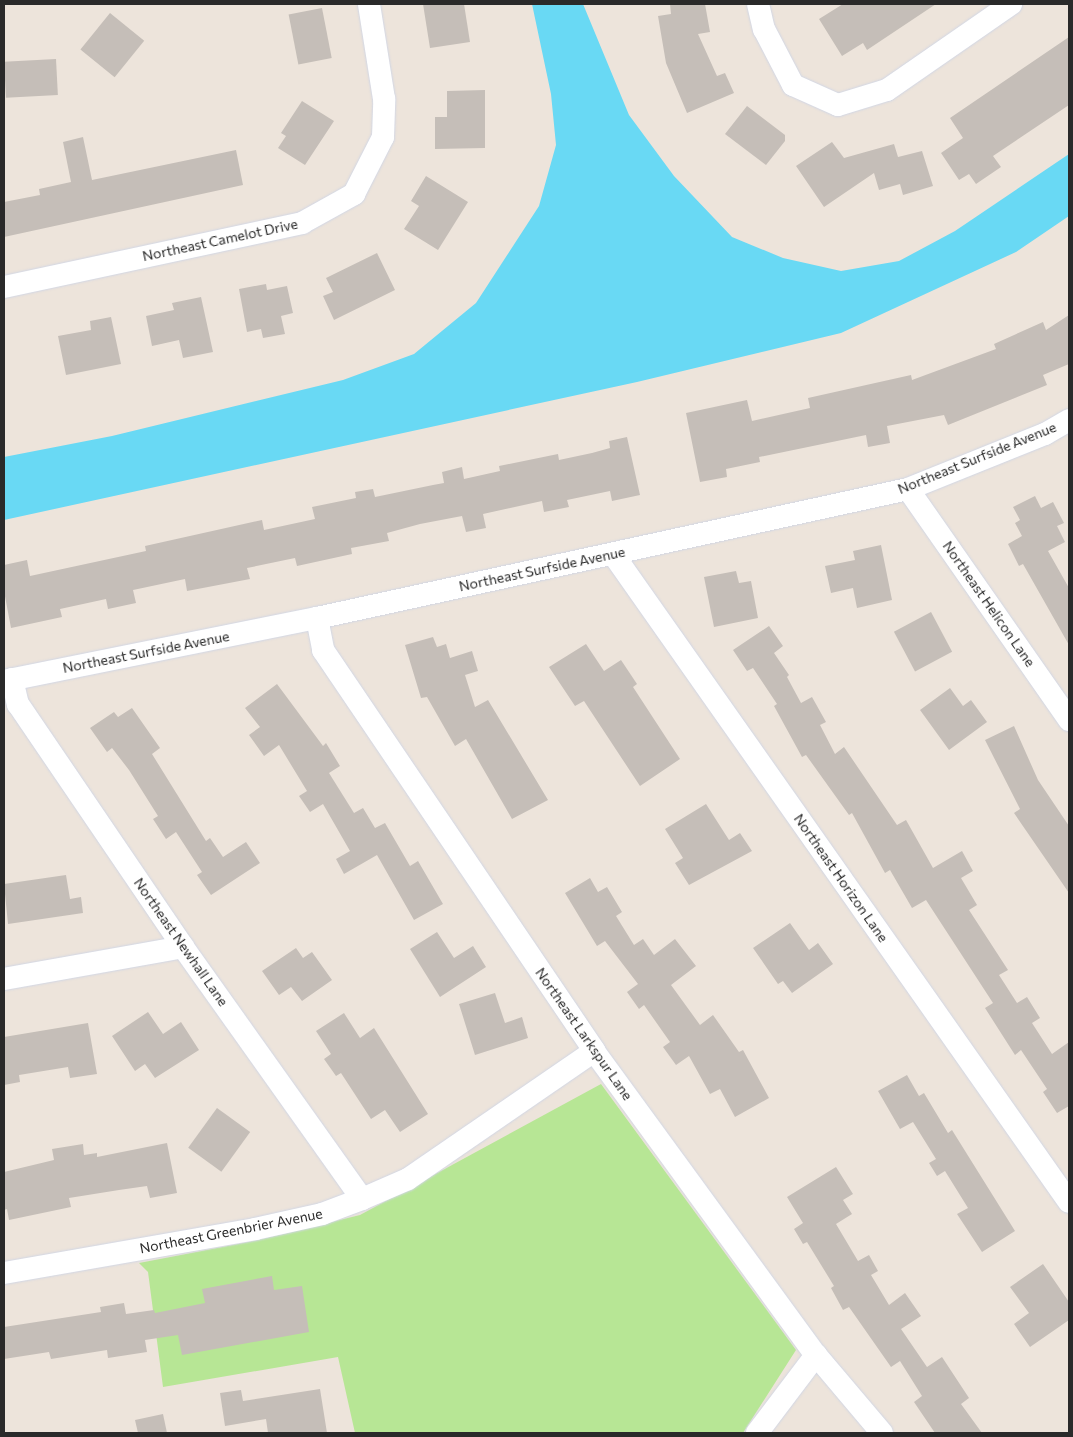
<!DOCTYPE html>
<style>
body{margin:0}
#map{position:relative;width:1073px;height:1437px;overflow:hidden;background:#ede4db;font-family:Commissioner,sans-serif}
div>[style]{position:absolute}
[style*='--x']{left:calc(var(--x)*1px);top:calc(var(--y)*1px);width:calc(var(--w)*1px);rotate:calc(var(--a)*1deg)}
.green>*{inset:0;background:#b7e695}
.water>*{inset:0;background:#69d9f4}
.building>*{inset:0;background:#c5beb8;transform-origin:0 0}
.roads{filter:drop-shadow(0 0 1px #d1d6e4) drop-shadow(0 0 1px #d1d6e4)}
.minor>*{height:22px;margin:-11px;padding:0 11px;transform-origin:11px;border-radius:11px;background:#fff}
span{translate:-50% -50%;white-space:nowrap;text-align:center;line-height:1.15;-webkit-text-stroke:4px #fff;paint-order:stroke}
.street-label{font-size:14px;color:#2a2a2a}
.frame{position:absolute;inset:0;border:5px solid #2a2a2a;pointer-events:none}
</style>
<div id="map">
<div class="green">
<i style="clip-path:polygon(601px 1084px,796px 1350px,743px 1433px,355px 1433px,338px 1357px,163px 1387px,148px 1272px,139px 1263px,258px 1240px,360px 1215px)"></i>
</div>
<div class="water">
<i style="clip-path:polygon(532px 4px,583px 4px,629px 115px,674px 176px,732px 237px,783px 258px,841px 271px,899px 261px,955px 231px,1069px 154px,1069px 216px,1016px 252px,841px 333px,637px 382px,4px 520px,4px 457px,112px 436px,343px 380px,414px 354px,476px 303px,539px 206px,556px 145px,551px 94px)"></i>
</div>
<div class="building">
<i style="clip-path:polygon(423px 4px,464px 4px,470px 42px,430px 48px)"></i>
<i style="clip-path:polygon(670px 4px,705px 4px,710px 32px,698px 34px,717px 76px,725px 73px,734px 93px,687px 113px,666px 63px,658px 16px,671px 14px)"></i>
<i style="clip-path:polygon(843px 4px,936px 4px,867px 50px,863px 43px,842px 56px,819px 19px)"></i>
<i style="left:322px;top:8px;width:51px;height:34px;rotate:79deg"></i>
<i style="left:110px;top:13px;width:44px;height:47px;rotate:39deg"></i>
<i style="clip-path:polygon(1069px 37px,1069px 105px,993px 156px,1001px 167px,976px 184px,969px 174px,959px 180px,941px 153px,963px 138px,950px 118px)"></i>
<i style="left:56px;top:59px;width:36px;height:52px;rotate:87deg"></i>
<i style="clip-path:polygon(485px 90px,485px 148px,435px 149px,435px 117px,447px 117px,447px 91px)"></i>
<i style="clip-path:polygon(302px 101px,334px 121px,305px 165px,278px 148px,286px 136px,281px 133px)"></i>
<i style="clip-path:polygon(747px 106px,785px 135px,785px 141px,766px 165px,725px 134px)"></i>
<i style="clip-path:polygon(83px 137px,92px 180px,236px 150px,243px 185px,4px 237px,4px 202px,40px 195px,39px 189px,71px 182px,63px 142px)"></i>
<i style="clip-path:polygon(832px 142px,844px 158px,894px 144px,898px 157px,922px 151px,933px 186px,903px 195px,900px 184px,879px 190px,874px 173px,824px 207px,796px 166px)"></i>
<i style="clip-path:polygon(426px 176px,468px 202px,438px 250px,404px 229px,419px 206px,411px 201px)"></i>
<i style="clip-path:polygon(377px 253px,395px 290px,334px 320px,323px 296px,333px 292px,326px 278px)"></i>
<i style="clip-path:polygon(266px 284px,267px 290px,287px 286px,293px 313px,281px 316px,285px 334px,263px 338px,261px 329px,247px 332px,239px 289px)"></i>
<i style="clip-path:polygon(201px 297px,213px 352px,183px 358px,179px 340px,152px 346px,146px 316px,174px 310px,172px 303px)"></i>
<i style="clip-path:polygon(1069px 315px,1069px 364px,1043px 375px,1047px 385px,948px 425px,944px 415px,887px 426px,890px 443px,868px 447px,866px 435px,759px 457px,760px 462px,726px 469px,727px 477px,700px 482px,686px 413px,747px 400px,752px 421px,810px 408px,808px 398px,911px 375px,912px 380px,996px 349px,994px 344px,1043px 322px,1046px 330px)"></i>
<i style="clip-path:polygon(111px 317px,121px 364px,66px 375px,58px 336px,91px 330px,90px 321px)"></i>
<i style="clip-path:polygon(627px 437px,640px 495px,612px 501px,610px 491px,567px 500px,569px 507px,544px 512px,542px 501px,483px 514px,486px 528px,466px 532px,462px 516px,420px 524px,387px 533px,389px 541px,351px 548px,352px 554px,297px 566px,295px 558px,247px 568px,250px 579px,187px 591px,185px 579px,133px 590px,136px 603px,108px 609px,106px 599px,60px 609px,62px 617px,11px 628px,4px 591px,4px 565px,27px 560px,30px 576px,146px 551px,145px 546px,262px 520px,264px 530px,315px 519px,312px 507px,356px 498px,355px 492px,373px 489px,375px 497px,433px 485px,444px 483px,442px 472px,462px 467px,464px 479px,500px 471px,499px 466px,558px 454px,559px 460px,592px 453px,610px 448px,609px 441px)"></i>
<i style="clip-path:polygon(1035px 496px,1041px 508px,1053px 502px,1064px 523px,1057px 526px,1065px 542px,1048px 551px,1069px 588px,1069px 645px,1023px 564px,1019px 566px,1008px 544px,1022px 536px,1015px 523px,1020px 520px,1013px 507px)"></i>
<i style="clip-path:polygon(881px 545px,892px 600px,857px 608px,853px 588px,831px 593px,825px 566px,855px 560px,853px 551px)"></i>
<i style="clip-path:polygon(736px 571px,739px 583px,751px 581px,758px 618px,714px 627px,704px 577px)"></i>
<i style="left:931px;top:612px;width:45px;height:42px;rotate:62deg"></i>
<i style="clip-path:polygon(769px 626px,783px 646px,774px 653px,789px 675px,787px 677px,801px 703px,812px 697px,826px 722px,820px 725px,835px 754px,844px 747px,897px 825px,906px 820px,933px 868px,962px 851px,973px 871px,961px 878px,977px 905px,969px 910px,1008px 970px,999px 975px,1017px 1003px,1027px 997px,1040px 1018px,1032px 1023px,1052px 1054px,1069px 1042px,1069px 1106px,1057px 1113px,1043px 1092px,1047px 1089px,1021px 1050px,1015px 1055px,985px 1008px,993px 1003px,926px 900px,912px 908px,890px 870px,885px 873px,852px 813px,849px 815px,806px 755px,802px 757px,774px 706px,777px 704px,753px 668px,747px 671px,733px 650px)"></i>
<i style="clip-path:polygon(433px 637px,437px 647px,446px 644px,450px 658px,472px 651px,478px 671px,465px 675px,475px 707px,488px 700px,548px 800px,512px 819px,466px 739px,455px 746px,427px 697px,421px 698px,405px 645px)"></i>
<i style="clip-path:polygon(586px 644px,604px 671px,621px 660px,637px 684px,633px 687px,680px 759px,640px 786px,584px 701px,575px 706px,549px 667px)"></i>
<i style="clip-path:polygon(277px 684px,323px 746px,326px 743px,340px 766px,329px 773px,354px 813px,363px 808px,375px 828px,385px 823px,410px 866px,418px 861px,443px 904px,414px 920px,377px 855px,344px 874px,336px 859px,350px 851px,323px 804px,310px 812px,299px 796px,307px 791px,279px 745px,264px 756px,249px 735px,260px 727px,245px 708px)"></i>
<i style="clip-path:polygon(950px 688px,963px 706px,971px 700px,987px 722px,949px 750px,920px 710px)"></i>
<i style="clip-path:polygon(132px 708px,160px 748px,152px 754px,206px 841px,210px 838px,223px 857px,246px 842px,260px 863px,211px 895px,197px 875px,202px 872px,176px 832px,166px 839px,153px 819px,158px 816px,129px 770px,112px 748px,107px 752px,90px 728px,114px 712px,118px 717px)"></i>
<i style="clip-path:polygon(1014px 726px,1038px 780px,1069px 826px,1069px 893px,1014px 813px,1020px 809px,985px 740px)"></i>
<i style="clip-path:polygon(706px 804px,729px 840px,740px 833px,752px 851px,689px 885px,675px 863px,683px 858px,665px 829px)"></i>
<i style="clip-path:polygon(66px 875px,70px 899px,81px 897px,83px 913px,8px 924px,4px 884px)"></i>
<i style="clip-path:polygon(590px 878px,598px 892px,607px 887px,622px 912px,616px 916px,634px 945px,643px 939px,654px 955px,675px 939px,696px 966px,671px 985px,700px 1025px,713px 1015px,739px 1052px,743px 1050px,769px 1098px,735px 1117px,720px 1089px,710px 1094px,689px 1056px,676px 1065px,663px 1047px,670px 1042px,644px 1005px,639px 1009px,627px 992px,638px 984px,605px 941px,597px 946px,565px 893px)"></i>
<i style="clip-path:polygon(790px 923px,809px 950px,818px 943px,833px 964px,792px 993px,783px 981px,778px 984px,753px 948px)"></i>
<i style="clip-path:polygon(437px 932px,454px 958px,473px 946px,486px 967px,440px 997px,410px 949px)"></i>
<i style="clip-path:polygon(296px 948px,303px 958px,312px 952px,332px 980px,302px 1001px,291px 987px,279px 995px,262px 971px)"></i>
<i style="clip-path:polygon(495px 993px,505px 1023px,522px 1017px,528px 1038px,475px 1055px,459px 1004px)"></i>
<i style="clip-path:polygon(148px 1012px,163px 1034px,181px 1022px,199px 1050px,155px 1078px,145px 1064px,135px 1071px,112px 1036px)"></i>
<i style="clip-path:polygon(344px 1013px,360px 1038px,374px 1028px,428px 1114px,400px 1132px,385px 1110px,371px 1119px,341px 1073px,336px 1076px,324px 1059px,331px 1054px,316px 1031px)"></i>
<i style="clip-path:polygon(88px 1023px,97px 1074px,70px 1078px,68px 1067px,19px 1075px,20px 1082px,4px 1085px,4px 1037px)"></i>
<i style="clip-path:polygon(907px 1075px,919px 1096px,924px 1093px,948px 1133px,952px 1130px,1015px 1231px,982px 1252px,957px 1214px,968px 1208px,945px 1171px,937px 1176px,929px 1163px,936px 1159px,913px 1122px,900px 1129px,878px 1091px)"></i>
<i style="left:217px;top:1108px;width:41px;height:49px;rotate:36deg"></i>
<i style="clip-path:polygon(167px 1143px,177px 1193px,150px 1198px,147px 1186px,119px 1190px,69px 1198px,71px 1207px,9px 1220px,7px 1209px,4px 1210px,4px 1172px,54px 1160px,52px 1149px,83px 1144px,84px 1155px,97px 1153px,97px 1157px)"></i>
<i style="clip-path:polygon(836px 1167px,853px 1194px,843px 1200px,852px 1214px,836px 1224px,858px 1261px,869px 1255px,878px 1271px,871px 1275px,889px 1305px,905px 1293px,921px 1316px,901px 1329px,927px 1367px,942px 1357px,969px 1398px,961px 1404px,982px 1433px,935px 1433px,914px 1402px,922px 1396px,900px 1361px,891px 1367px,849px 1307px,843px 1310px,831px 1288px,834px 1286px,807px 1242px,803px 1244px,794px 1229px,803px 1223px,787px 1197px)"></i>
<i style="clip-path:polygon(1043px 1264px,1069px 1302px,1069px 1320px,1030px 1347px,1014px 1324px,1029px 1313px,1010px 1287px)"></i>
<i style="clip-path:polygon(272px 1276px,274px 1290px,302px 1286px,309px 1332px,182px 1355px,178px 1335px,145px 1340px,147px 1352px,108px 1358px,107px 1350px,51px 1359px,49px 1352px,4px 1359px,4px 1327px,101px 1312px,100px 1307px,124px 1303px,126px 1314px,154px 1310px,155px 1313px,205px 1303px,202px 1289px)"></i>
<i style="clip-path:polygon(320px 1389px,327px 1433px,268px 1433px,266px 1419px,225px 1426px,220px 1393px,241px 1390px,243px 1401px)"></i>
<i style="clip-path:polygon(163px 1414px,167px 1433px,138px 1433px,135px 1420px)"></i>
</div>
<div class="roads">
<div class="minor">
<i style="--x:758;--y:4;--w:26;--a:77"></i>
<i style="--x:764;--y:29;--w:63;--a:62.6"></i>
<i style="--x:793;--y:85;--w:49;--a:24"></i>
<i style="--x:838;--y:105;--w:51;--a:-17"></i>
<i style="--x:887;--y:90;--w:151;--a:-34.7"></i>
<i style="--x:4;--y:287;--w:305;--a:-12.1"></i>
<i style="--x:302;--y:223;--w:60;--a:-29.1"></i>
<i style="--x:354;--y:194;--w:64;--a:-63"></i>
<i style="--x:383;--y:137;--w:38;--a:-88"></i>
<i style="--x:384;--y:99;--w:96;--a:-99"></i>
<i style="--x:908;--y:489;--w:282;--a:55.1"></i>
<i style="--x:613;--y:554;--w:792;--a:54.87"></i>
<i style="--x:317;--y:618;--w:33;--a:79"></i>
<i style="--x:323;--y:650;--w:484;--a:55.9"></i>
<i style="--x:594;--y:1051;--w:376;--a:53.9"></i>
<i style="--x:816;--y:1355;--w:102;--a:49.8"></i>
<i style="--x:12;--y:679;--w:26;--a:77"></i>
<i style="--x:18;--y:704;--w:294;--a:55.8"></i>
<i style="--x:183;--y:947;--w:309;--a:54.6"></i>
<i style="--x:4;--y:681;--w:319;--a:-11.4"></i>
<i style="--x:317;--y:618;--w:605;--a:-12.31"></i>
<i style="--x:908;--y:489;--w:148;--a:-21.9"></i>
<i style="--x:1045;--y:434;--w:28;--a:-30"></i>
<i style="--x:4;--y:979;--w:182;--a:-10.1"></i>
<i style="--x:4;--y:1273;--w:255;--a:-9.9"></i>
<i style="--x:255;--y:1229;--w:69;--a:-12.6"></i>
<i style="--x:322;--y:1214;--w:43;--a:-20.6"></i>
<i style="--x:362;--y:1199;--w:50;--a:-23.5"></i>
<i style="--x:408;--y:1179;--w:226;--a:-34.5"></i>
<i style="--x:757;--y:1433;--w:98;--a:-52.9"></i>
</div>
</div>
<div class="street-label">
<span style="left:220px;top:240px;rotate:-12deg">Northeast Camelot Drive</span>
<span style="left:977px;top:458px;rotate:-22deg">Northeast Surfside Avenue</span>
<span style="left:542px;top:569px;rotate:-12deg">Northeast Surfside Avenue</span>
<span style="left:989px;top:604px;rotate:55deg">Northeast Helicon Lane</span>
<span style="left:146px;top:652px;rotate:-11deg">Northeast Surfside Avenue</span>
<span style="left:841px;top:878px;rotate:55deg">Northeast Horizon Lane</span>
<span style="left:181px;top:942px;rotate:55deg">Northeast Newhall Lane</span>
<span style="left:584px;top:1034px;rotate:55deg">Northeast Larkspur Lane</span>
<span style="left:231px;top:1231px;rotate:-11deg">Northeast Greenbrier Avenue</span>
</div>
<div class="frame"></div>
</div>
